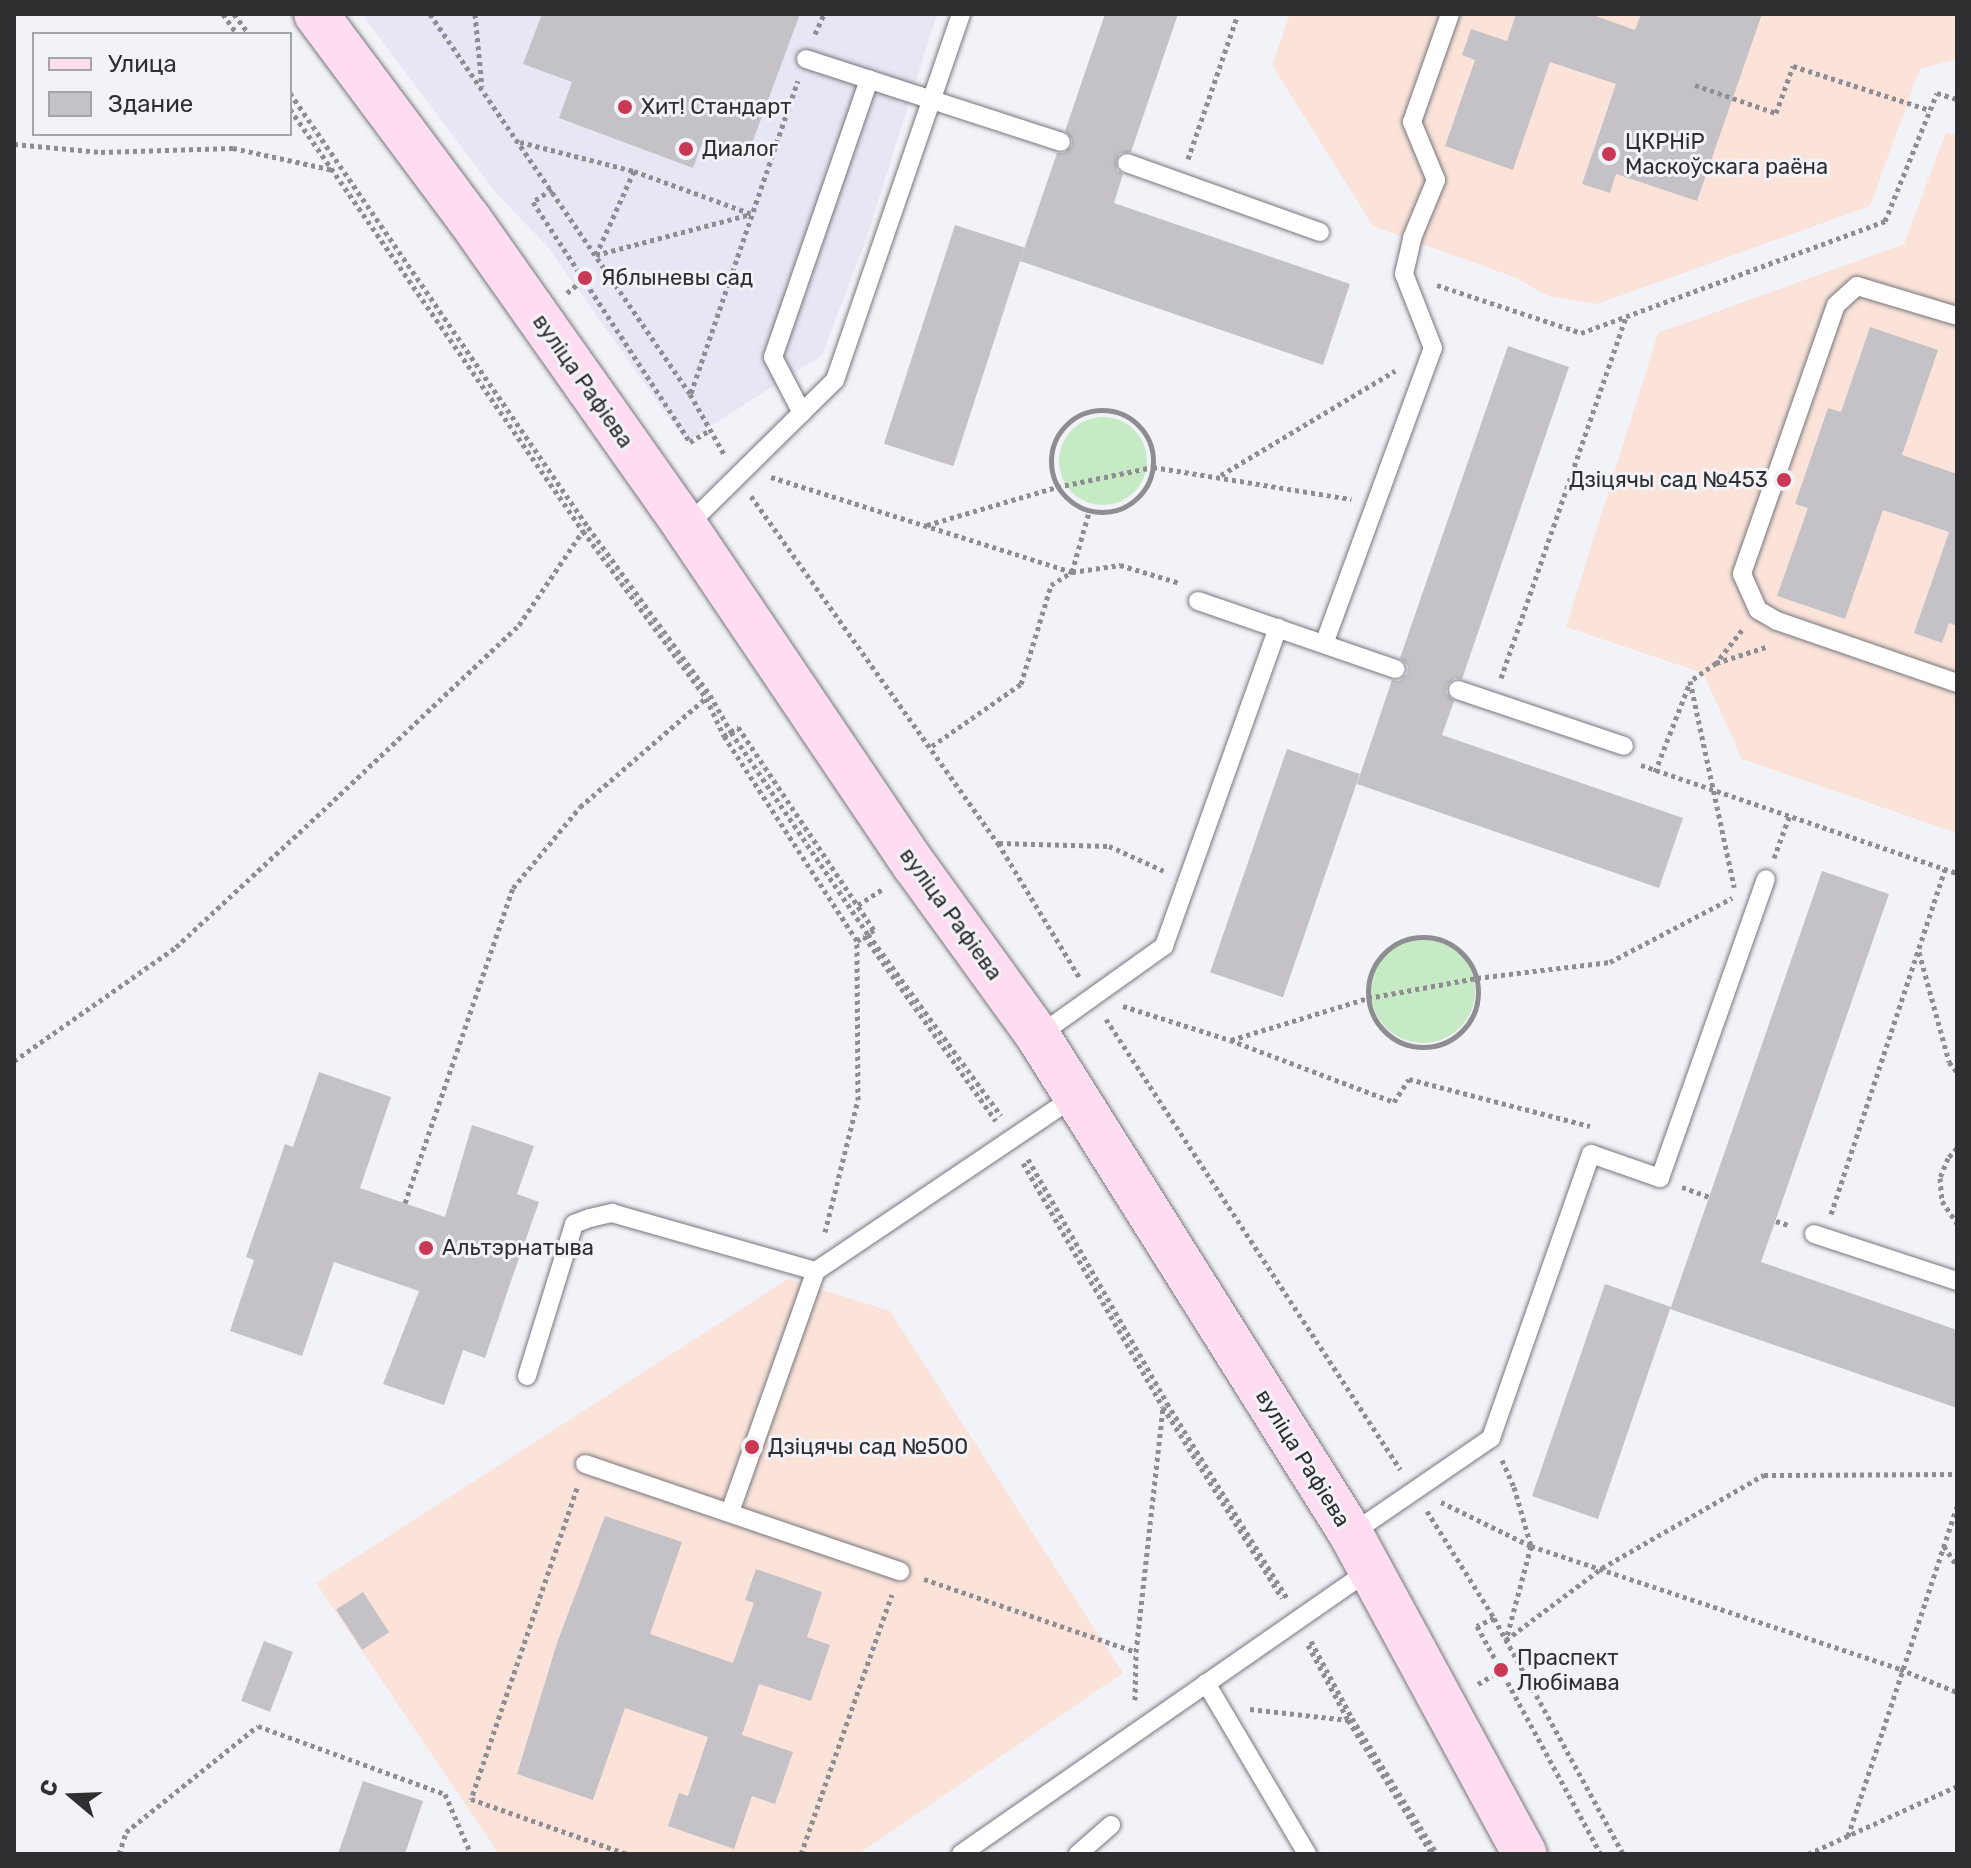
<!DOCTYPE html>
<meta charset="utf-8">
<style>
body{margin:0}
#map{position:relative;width:1971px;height:1868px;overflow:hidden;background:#f2f2f9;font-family:Rubik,sans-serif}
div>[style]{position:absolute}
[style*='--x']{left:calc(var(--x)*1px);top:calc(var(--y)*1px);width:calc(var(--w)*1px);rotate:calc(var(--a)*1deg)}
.built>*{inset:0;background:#e6e6f4}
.education>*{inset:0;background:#fbe3d9}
.green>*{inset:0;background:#c5eac4}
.round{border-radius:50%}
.building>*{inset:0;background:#c5c2c7;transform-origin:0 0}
.path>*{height:5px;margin-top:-2.5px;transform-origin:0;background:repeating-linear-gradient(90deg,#8e8e92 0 4px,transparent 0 8px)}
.path>.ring{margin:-2.5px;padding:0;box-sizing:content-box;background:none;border:5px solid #8e8e92;border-radius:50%}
.roads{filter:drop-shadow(0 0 2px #76767c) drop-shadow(0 0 2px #76767c)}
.service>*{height:18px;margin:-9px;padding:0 9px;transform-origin:9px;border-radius:9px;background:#fff}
.secondary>*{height:44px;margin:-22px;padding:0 22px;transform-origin:22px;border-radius:22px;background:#feddf1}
.dots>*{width:22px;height:22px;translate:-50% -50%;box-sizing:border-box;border:4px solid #f2f2f9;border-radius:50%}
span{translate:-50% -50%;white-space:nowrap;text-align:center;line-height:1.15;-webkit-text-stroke:6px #f2f2f9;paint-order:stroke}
.poi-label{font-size:22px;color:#2f2f31}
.left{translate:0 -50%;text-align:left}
.right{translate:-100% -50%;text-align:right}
.street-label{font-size:22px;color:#2f2f31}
.frame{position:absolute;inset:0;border:16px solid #2f2f31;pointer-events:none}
.legend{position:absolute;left:32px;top:32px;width:260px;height:104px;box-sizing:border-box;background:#f2f2f9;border:2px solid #a4a4a9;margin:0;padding:10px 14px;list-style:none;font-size:24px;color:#2f2f31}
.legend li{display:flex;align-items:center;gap:16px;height:40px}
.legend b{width:40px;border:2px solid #a4a4a9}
.north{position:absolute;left:32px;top:1756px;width:80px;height:80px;-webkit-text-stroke:6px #f2f2f9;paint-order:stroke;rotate:289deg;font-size:22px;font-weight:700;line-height:32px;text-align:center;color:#2f2f31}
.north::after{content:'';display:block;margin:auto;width:28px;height:36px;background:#2f2f31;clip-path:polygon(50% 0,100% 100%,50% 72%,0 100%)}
</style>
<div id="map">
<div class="built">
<i style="clip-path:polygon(362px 14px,937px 14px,866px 239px,822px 355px,686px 442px,548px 247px,497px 194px)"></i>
</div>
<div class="education">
<i style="clip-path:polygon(1290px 14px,1957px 14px,1957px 59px,1920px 69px,1870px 206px,1597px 304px,1548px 296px,1514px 277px,1373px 226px,1272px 65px)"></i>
<i style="clip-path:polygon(1946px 132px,1957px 136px,1957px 833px,1742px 759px,1703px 673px,1566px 627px,1658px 333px,1904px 244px)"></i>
<i style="clip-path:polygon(788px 1279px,890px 1311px,1123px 1673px,858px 1854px,499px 1854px,316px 1583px)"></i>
</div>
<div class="green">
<i class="round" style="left:1059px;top:417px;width:88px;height:88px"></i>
<i class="round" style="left:1371px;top:939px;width:104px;height:104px"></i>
</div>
<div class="building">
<i style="clip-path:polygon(542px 14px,800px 14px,748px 154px,704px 138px,693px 168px,559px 118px,572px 82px,523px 64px)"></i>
<i style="clip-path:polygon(1105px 14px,1178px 14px,1131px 152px,1120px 153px,1116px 160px,1117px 170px,1123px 174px,1114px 203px,1350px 284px,1323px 365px,1020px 261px,1057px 153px,1064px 153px,1072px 146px,1072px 139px,1065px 131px)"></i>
<i style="clip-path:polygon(1516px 14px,1590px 14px,1635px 30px,1641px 14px,1762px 14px,1697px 201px,1616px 174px,1610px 193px,1582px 184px,1616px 84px,1550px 62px,1513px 170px,1445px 146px,1475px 60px,1462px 55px,1471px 29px,1507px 41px)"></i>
<i style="left:955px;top:225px;width:73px;height:230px;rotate:18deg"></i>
<i style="clip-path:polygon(1870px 327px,1938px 350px,1902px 455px,1957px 474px,1957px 626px,1949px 623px,1942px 643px,1914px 633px,1949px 532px,1883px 510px,1845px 619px,1777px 596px,1808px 508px,1795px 504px,1828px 408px,1841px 412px)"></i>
<i style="clip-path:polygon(1508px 346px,1569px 367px,1462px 679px,1455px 678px,1447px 685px,1446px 693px,1454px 701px,1442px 735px,1683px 818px,1659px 888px,1357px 784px,1392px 680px,1399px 681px,1407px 674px,1408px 666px,1400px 658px)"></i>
<i style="left:1287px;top:749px;width:77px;height:236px;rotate:19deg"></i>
<i style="clip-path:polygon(1822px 871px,1889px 894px,1761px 1262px,1957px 1330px,1957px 1408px,1670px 1309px,1598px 1519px,1532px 1496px,1605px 1284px,1671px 1307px)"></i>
<i style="clip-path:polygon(319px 1072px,391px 1097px,360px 1188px,445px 1217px,472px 1125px,534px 1146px,517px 1194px,539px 1202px,511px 1281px,485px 1358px,463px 1350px,444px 1405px,383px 1384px,419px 1291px,334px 1262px,302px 1356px,230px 1331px,254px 1260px,246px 1257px,264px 1205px,285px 1144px,293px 1147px)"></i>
<i style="clip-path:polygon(605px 1516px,682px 1542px,650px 1634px,733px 1663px,754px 1603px,745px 1600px,756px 1569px,822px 1592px,807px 1637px,830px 1645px,811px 1701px,759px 1684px,742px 1735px,793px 1752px,775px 1804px,752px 1796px,734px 1849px,668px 1826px,679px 1793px,688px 1796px,708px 1737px,625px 1708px,593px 1800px,517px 1774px,557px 1643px)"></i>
<i style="left:363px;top:1592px;width:48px;height:32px;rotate:57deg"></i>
<i style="left:264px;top:1641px;width:31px;height:64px;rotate:21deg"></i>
<i style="clip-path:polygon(363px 1781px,423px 1801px,405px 1854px,338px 1854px)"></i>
</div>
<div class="path">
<i style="--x:223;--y:14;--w:24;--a:55"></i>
<i style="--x:234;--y:14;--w:25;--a:53"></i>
<i style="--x:430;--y:14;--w:460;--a:55.6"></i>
<i style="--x:690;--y:394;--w:69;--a:60.5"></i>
<i style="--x:475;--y:14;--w:73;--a:84.5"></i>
<i style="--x:815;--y:34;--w:22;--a:-66"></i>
<i style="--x:1695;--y:85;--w:86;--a:19.1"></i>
<i style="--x:1776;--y:113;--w:50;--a:-70.1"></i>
<i style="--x:1793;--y:66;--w:144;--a:17.8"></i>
<i style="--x:290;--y:93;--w:526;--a:55.53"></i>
<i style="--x:588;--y:527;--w:208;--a:54"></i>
<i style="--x:710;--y:695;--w:43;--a:60.4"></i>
<i style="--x:731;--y:732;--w:244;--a:55.9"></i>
<i style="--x:868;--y:934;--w:225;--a:53.8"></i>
<i style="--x:290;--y:109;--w:514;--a:55.23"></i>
<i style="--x:583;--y:531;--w:207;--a:53.6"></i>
<i style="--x:706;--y:698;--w:42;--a:64.7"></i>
<i style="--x:724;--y:736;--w:244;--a:57"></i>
<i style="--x:857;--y:941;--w:9;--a:-36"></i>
<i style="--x:864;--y:936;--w:227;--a:54.5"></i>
<i style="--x:520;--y:142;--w:118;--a:14.3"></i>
<i style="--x:634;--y:171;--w:92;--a:114.3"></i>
<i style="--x:596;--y:255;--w:160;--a:-14.8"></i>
<i style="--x:14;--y:144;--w:87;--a:5.3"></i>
<i style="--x:101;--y:152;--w:132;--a:-1.7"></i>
<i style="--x:233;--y:148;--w:103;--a:12.3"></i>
<i style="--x:1188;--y:159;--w:153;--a:-71"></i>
<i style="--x:634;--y:171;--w:126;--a:20"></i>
<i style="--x:552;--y:189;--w:23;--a:146"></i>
<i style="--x:533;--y:202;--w:287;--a:56.8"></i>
<i style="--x:690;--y:442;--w:23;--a:-31"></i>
<i style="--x:1437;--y:285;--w:152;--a:18.4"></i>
<i style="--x:1581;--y:333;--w:324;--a:-20.2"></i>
<i style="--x:1885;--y:221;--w:138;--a:-67.9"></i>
<i style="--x:1937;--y:93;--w:21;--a:17"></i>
<i style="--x:567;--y:293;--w:23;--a:-40"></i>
<i style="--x:691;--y:393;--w:330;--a:-71.1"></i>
<i class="ring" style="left:1051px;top:410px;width:97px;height:97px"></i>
<i style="--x:1221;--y:475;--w:203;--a:-30.9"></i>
<i style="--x:771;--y:477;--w:316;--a:17.5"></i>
<i style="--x:1072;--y:572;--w:49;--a:-8.3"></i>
<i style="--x:1120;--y:565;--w:63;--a:16.7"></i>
<i style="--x:751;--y:496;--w:426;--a:54.6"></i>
<i style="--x:998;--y:843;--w:157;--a:58.8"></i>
<i style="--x:927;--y:525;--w:135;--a:-16.3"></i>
<i style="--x:1057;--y:487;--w:98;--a:-11.8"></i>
<i style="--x:1153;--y:467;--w:201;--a:9.2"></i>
<i style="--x:1742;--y:630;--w:42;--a:128.2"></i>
<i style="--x:1716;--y:663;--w:52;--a:-17.7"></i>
<i style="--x:1716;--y:663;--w:32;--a:145"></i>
<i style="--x:1690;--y:681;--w:211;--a:77.9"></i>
<i style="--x:1501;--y:678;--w:382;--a:-70.9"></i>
<i style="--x:724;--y:736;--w:17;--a:-33"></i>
<i style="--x:738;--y:727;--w:244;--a:56.2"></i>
<i style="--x:874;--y:930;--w:6;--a:149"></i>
<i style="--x:932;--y:746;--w:108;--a:-34.9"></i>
<i style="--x:1021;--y:684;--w:103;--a:-73.1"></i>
<i style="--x:1051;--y:585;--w:25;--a:-32"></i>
<i style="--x:1072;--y:572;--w:62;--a:-74.2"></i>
<i style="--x:1641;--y:765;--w:334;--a:18.9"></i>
<i style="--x:1655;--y:772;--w:97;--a:-68.7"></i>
<i style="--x:999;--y:843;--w:110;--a:1.6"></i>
<i style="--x:1109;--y:846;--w:60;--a:24.4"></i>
<i style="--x:1774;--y:858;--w:44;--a:-69.9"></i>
<i style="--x:858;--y:905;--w:31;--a:-33"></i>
<i class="ring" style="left:1368px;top:937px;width:105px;height:105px"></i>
<i style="--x:1919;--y:952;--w:114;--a:74.7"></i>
<i style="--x:1949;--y:1062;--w:13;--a:51"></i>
<i style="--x:1123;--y:1006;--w:112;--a:17.6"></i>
<i style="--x:1230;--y:1040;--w:175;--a:20.7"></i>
<i style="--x:1394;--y:1102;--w:27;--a:-57"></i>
<i style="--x:1409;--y:1079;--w:187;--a:14.6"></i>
<i style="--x:1106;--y:1019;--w:538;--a:56.84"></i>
<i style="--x:1231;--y:1040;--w:143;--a:-17"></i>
<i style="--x:1368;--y:998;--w:111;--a:-10.4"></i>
<i style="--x:1477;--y:978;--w:134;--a:-6.9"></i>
<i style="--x:1610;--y:962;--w:138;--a:-27.7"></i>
<i style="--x:14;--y:1061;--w:198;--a:-35.1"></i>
<i style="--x:176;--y:947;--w:216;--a:-42.9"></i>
<i style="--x:334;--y:800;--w:255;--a:-43.4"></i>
<i style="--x:519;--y:625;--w:114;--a:-55.8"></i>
<i style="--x:1957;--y:1148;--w:13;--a:132"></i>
<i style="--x:1948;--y:1158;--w:22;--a:112"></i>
<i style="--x:1940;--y:1178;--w:23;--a:85"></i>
<i style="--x:1942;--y:1201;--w:27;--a:56"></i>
<i style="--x:1028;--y:1159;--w:281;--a:60.3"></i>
<i style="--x:1167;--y:1403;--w:229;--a:58.4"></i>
<i style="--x:1023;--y:1163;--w:281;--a:60.2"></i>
<i style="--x:1163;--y:1407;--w:225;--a:58.1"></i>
<i style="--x:1682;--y:1187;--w:29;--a:20"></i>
<i style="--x:405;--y:1203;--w:333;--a:-71.1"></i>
<i style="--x:513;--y:888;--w:105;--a:-50.4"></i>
<i style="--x:580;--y:807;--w:168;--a:-40.9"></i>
<i style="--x:1831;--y:1214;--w:363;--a:-71.7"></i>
<i style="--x:1776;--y:1221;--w:16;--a:18"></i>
<i style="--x:825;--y:1232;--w:136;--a:-76"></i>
<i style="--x:858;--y:1100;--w:159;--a:-90.4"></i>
<i style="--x:1502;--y:1460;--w:30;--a:66"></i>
<i style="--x:1514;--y:1487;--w:61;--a:73.9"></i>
<i style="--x:1531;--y:1546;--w:97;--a:104.9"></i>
<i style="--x:1506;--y:1640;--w:120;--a:-36.9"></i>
<i style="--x:1602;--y:1568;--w:187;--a:-29.9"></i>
<i style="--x:1764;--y:1475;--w:193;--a:-0.3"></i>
<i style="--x:577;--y:1488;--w:329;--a:108.8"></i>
<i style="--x:471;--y:1799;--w:165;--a:19.4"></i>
<i style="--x:1441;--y:1502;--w:100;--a:26.1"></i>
<i style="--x:1531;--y:1546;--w:389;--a:18.4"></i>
<i style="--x:1900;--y:1669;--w:61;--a:22"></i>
<i style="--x:1427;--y:1511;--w:126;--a:57.9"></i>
<i style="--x:1494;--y:1618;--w:269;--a:61.3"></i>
<i style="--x:1944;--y:1546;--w:24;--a:57"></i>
<i style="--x:924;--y:1579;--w:224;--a:19"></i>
<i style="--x:1494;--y:1618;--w:19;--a:155"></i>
<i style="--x:1477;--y:1626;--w:260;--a:61.5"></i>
<i style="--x:1311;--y:1641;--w:87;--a:62"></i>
<i style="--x:1352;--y:1718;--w:160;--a:58"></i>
<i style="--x:1308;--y:1645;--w:85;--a:61.9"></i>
<i style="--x:1348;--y:1720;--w:158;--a:57.9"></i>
<i style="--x:1478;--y:1684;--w:27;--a:-31"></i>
<i style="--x:1135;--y:1700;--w:48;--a:-88.8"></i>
<i style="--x:1136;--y:1652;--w:246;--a:-83.7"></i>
<i style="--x:1250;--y:1709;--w:99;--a:6.4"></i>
<i style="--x:1848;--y:1836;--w:347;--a:-71.7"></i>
<i style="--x:119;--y:1854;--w:23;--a:-72"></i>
<i style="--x:126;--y:1832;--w:169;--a:-38.8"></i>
<i style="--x:258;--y:1726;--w:199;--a:20"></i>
<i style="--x:445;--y:1794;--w:65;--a:66.6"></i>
<i style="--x:801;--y:1854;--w:275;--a:-70.7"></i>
<i style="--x:1808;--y:1854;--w:164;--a:-24.5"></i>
</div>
<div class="roads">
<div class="service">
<i style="--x:806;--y:59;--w:268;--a:18"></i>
<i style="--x:1127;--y:163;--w:205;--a:19.7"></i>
<i style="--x:1957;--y:316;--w:104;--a:-163.3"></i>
<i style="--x:1857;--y:286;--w:28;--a:138"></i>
<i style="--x:1836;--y:305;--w:285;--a:109.3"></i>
<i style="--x:1742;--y:574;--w:39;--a:66"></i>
<i style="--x:1758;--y:610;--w:22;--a:30"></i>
<i style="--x:1777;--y:621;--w:190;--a:19"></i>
<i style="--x:802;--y:413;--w:63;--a:-117.4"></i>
<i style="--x:773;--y:357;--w:294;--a:-70.9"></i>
<i style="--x:686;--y:527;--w:209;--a:-44.6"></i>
<i style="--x:835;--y:380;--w:387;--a:-71"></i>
<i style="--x:1198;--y:601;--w:209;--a:19"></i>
<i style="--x:1324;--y:644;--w:315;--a:-69.8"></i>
<i style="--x:1433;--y:348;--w:79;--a:-111.4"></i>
<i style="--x:1404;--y:274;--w:37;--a:-77"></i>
<i style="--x:1412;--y:238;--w:63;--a:-67.5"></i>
<i style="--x:1436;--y:180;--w:63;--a:-112.5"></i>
<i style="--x:1412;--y:122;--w:114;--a:-70.6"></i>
<i style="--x:1458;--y:690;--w:175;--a:18.6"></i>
<i style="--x:1038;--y:1036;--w:155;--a:-35.5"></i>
<i style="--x:1164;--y:946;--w:338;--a:-70.3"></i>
<i style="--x:1814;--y:1234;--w:151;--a:18.2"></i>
<i style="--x:527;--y:1376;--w:159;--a:-72.8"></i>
<i style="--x:574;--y:1224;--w:17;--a:-21"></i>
<i style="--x:590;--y:1218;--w:23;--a:-13"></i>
<i style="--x:612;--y:1213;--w:212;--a:15.9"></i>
<i style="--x:585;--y:1464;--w:333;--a:18.8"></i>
<i style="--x:730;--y:1512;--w:256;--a:-70.4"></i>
<i style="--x:816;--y:1271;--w:313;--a:-34"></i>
<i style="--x:1351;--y:1534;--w:170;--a:-34.4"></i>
<i style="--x:1491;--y:1438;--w:301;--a:-70.6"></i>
<i style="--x:1591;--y:1154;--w:73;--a:19.2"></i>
<i style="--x:1660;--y:1178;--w:317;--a:-70.5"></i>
<i style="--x:1206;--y:1683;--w:199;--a:59.4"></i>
<i style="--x:961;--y:1854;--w:497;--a:-34.8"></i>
<i style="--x:1078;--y:1854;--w:44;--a:-41.3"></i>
</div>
<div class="secondary">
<i style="--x:316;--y:14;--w:256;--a:53.3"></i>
<i style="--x:469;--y:219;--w:377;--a:54.8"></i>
<i style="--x:686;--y:527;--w:409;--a:56"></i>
<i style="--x:915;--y:866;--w:210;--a:54.1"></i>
<i style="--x:1038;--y:1036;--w:588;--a:57.85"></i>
<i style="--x:1351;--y:1534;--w:364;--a:61.5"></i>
</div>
</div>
<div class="dots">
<i style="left:625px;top:107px;background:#c93953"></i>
<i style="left:686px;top:149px;background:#c93953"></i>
<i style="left:1609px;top:154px;background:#c93953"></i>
<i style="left:585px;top:278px;background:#c93953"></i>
<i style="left:1784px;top:480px;background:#c93953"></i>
<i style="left:426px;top:1248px;background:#c93953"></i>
<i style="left:752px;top:1447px;background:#c93953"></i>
<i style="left:1501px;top:1670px;background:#c93953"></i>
</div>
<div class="poi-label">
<span class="left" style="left:641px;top:107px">Хит! Стандарт</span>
<span class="left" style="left:1625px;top:154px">ЦКРНіР<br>Маскоўскага раёна</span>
<span class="left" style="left:702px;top:149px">Диалог</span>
<span class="left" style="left:601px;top:278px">Яблыневы сад</span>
<span class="right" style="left:1768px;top:480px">Дзіцячы сад №453</span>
<span class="left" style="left:442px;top:1248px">Альтэрнатыва</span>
<span class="left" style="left:768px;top:1447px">Дзіцячы сад №500</span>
<span class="left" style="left:1517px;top:1670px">Праспект<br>Любімава</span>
</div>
<div class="street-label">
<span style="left:583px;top:381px;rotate:55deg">вуліца Рафіева</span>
<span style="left:951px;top:914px;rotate:54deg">вуліца Рафіева</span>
<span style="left:1303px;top:1458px;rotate:58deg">вуліца Рафіева</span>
</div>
<div class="frame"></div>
<ul class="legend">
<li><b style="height:10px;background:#feddf1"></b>Улица</li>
<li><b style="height:22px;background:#c5c2c7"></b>Здание</li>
</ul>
<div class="north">С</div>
</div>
